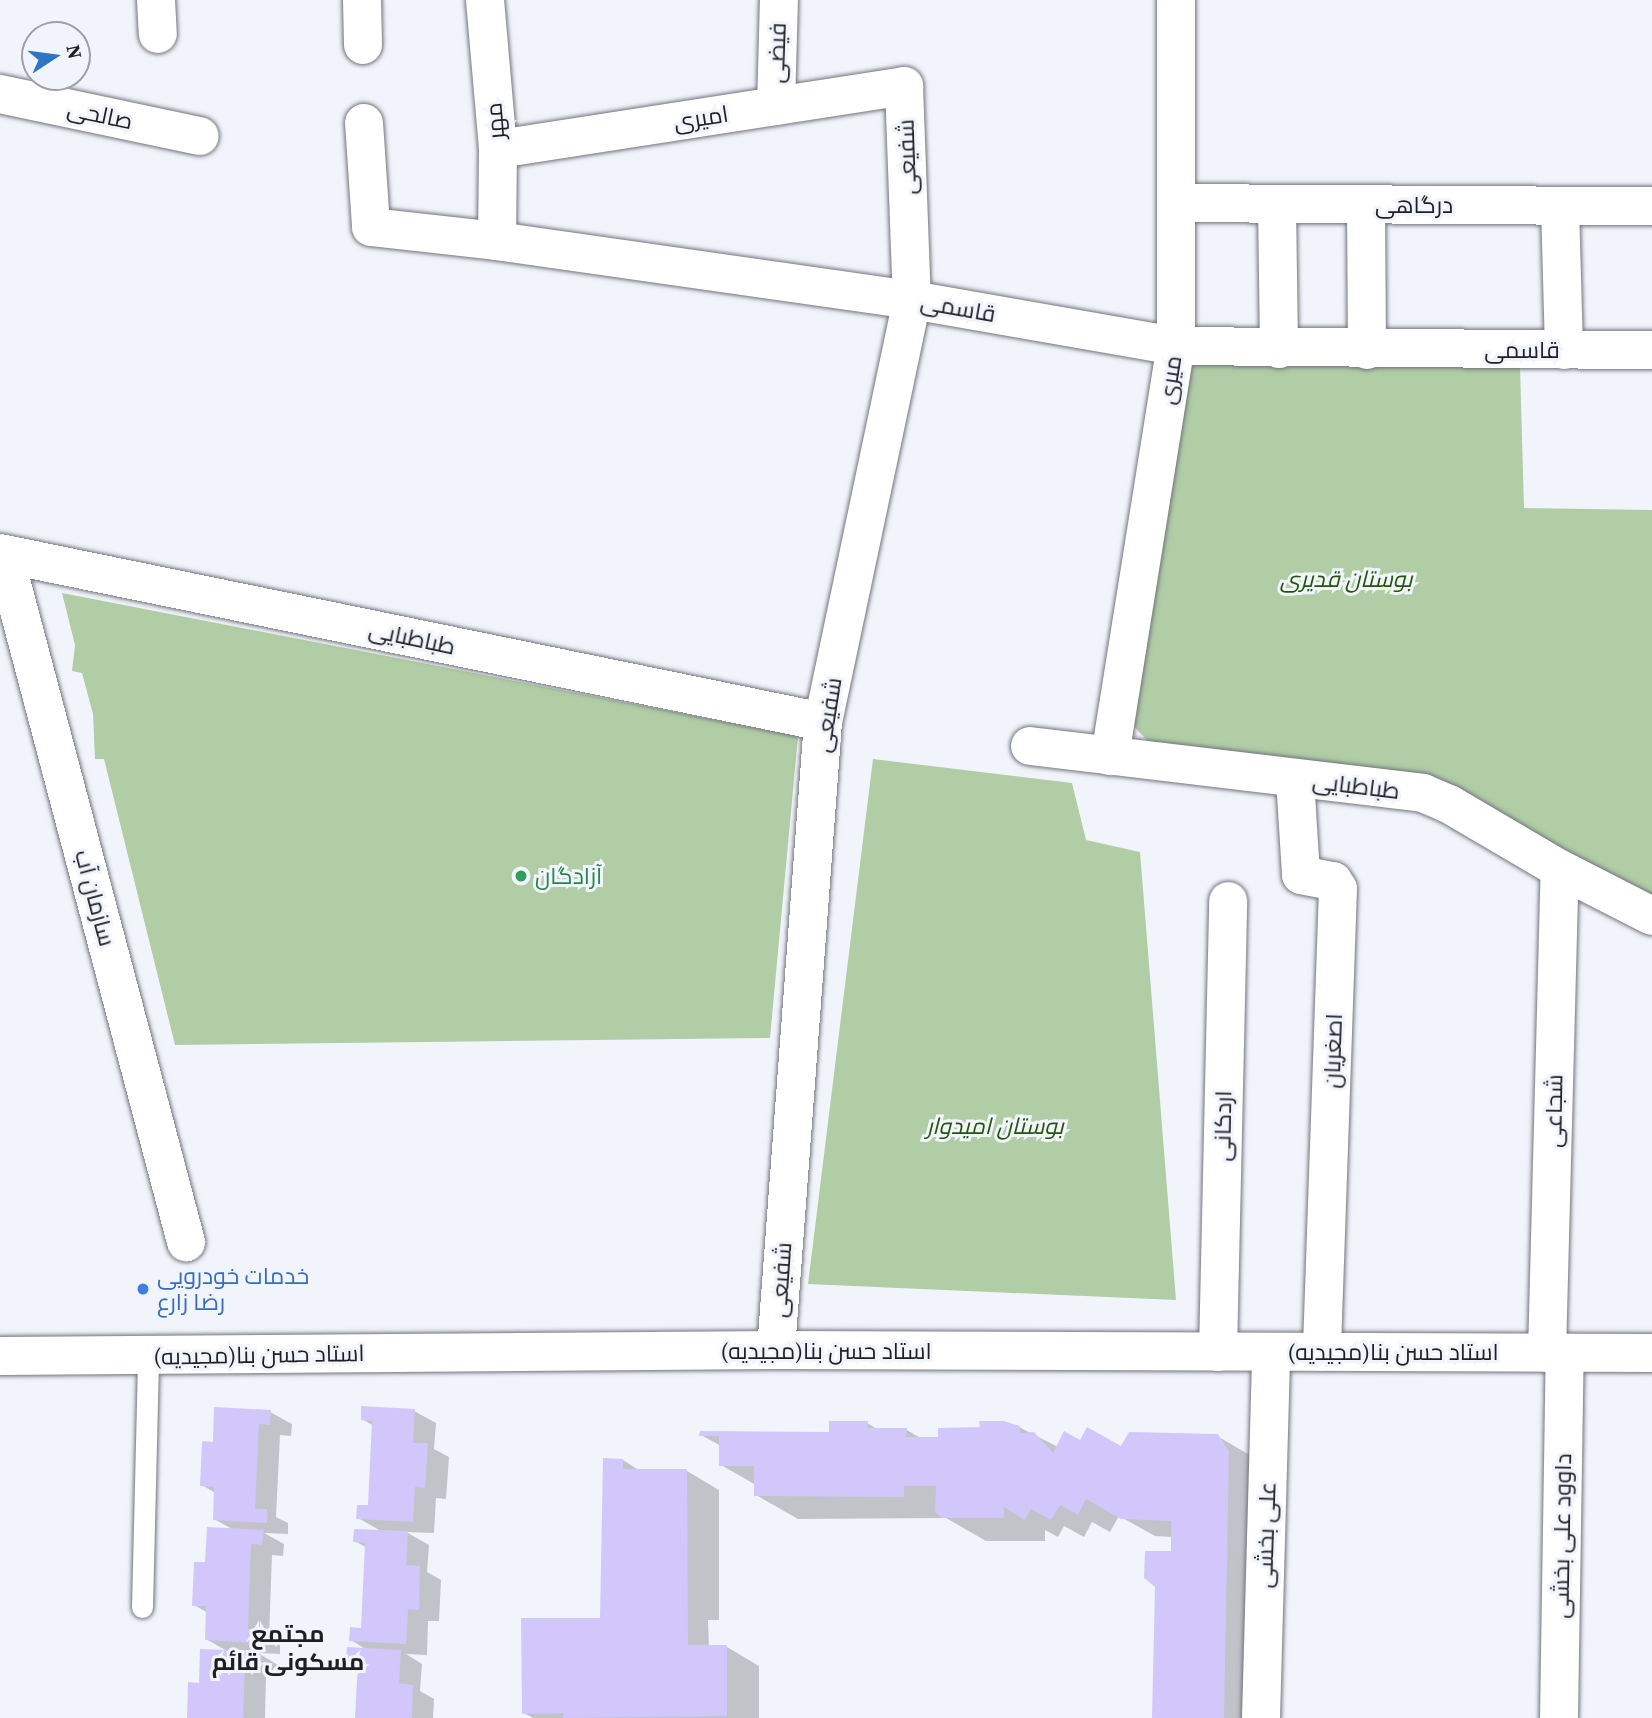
<!DOCTYPE html>
<meta charset="utf-8">
<style>
body{margin:0}
#map{position:relative;width:1652px;height:1718px;overflow:hidden;background:#f2f4fc;font-family:"Source Serif 4",Cairo,serif}
div>[style]{position:absolute}
[style*='--x']{left:calc(var(--x)*1px);top:calc(var(--y)*1px);width:calc(var(--w)*1px);rotate:calc(var(--a)*1deg)}
.green>*{inset:0;background:#b0cda6}
.shadow>*{inset:0;background:#0003}
.building>*{inset:0;background:#d1c7fa}
.roads{filter:drop-shadow(0 0 2px #72747b) drop-shadow(0 0 2px #72747b)}
.lane>*{height:21px;margin:-10.5px;padding:0 10.5px;transform-origin:10.5px;border-radius:10.5px;background:#fff}
.street>*{height:38px;margin:-19px;padding:0 19px;transform-origin:19px;border-radius:19px;background:#fff}
.secondary>*{height:38px;margin:-19px;padding:0 19px;transform-origin:19px;border-radius:19px;background:#fff}
.dots>*{width:19px;height:19px;translate:-50% -50%;box-sizing:border-box;border:4px solid #f2f4fc;border-radius:50%}
span{translate:-50% -50%;white-space:nowrap;text-align:center;line-height:1.15;-webkit-text-stroke:6px #f2f4fc;paint-order:stroke}
.street-label{font-size:23px;color:#1f1f22}
.park-label{font-size:23px;color:#215608;font-style:italic}
.leisure-label{font-size:23px;color:#27864d}
.left{translate:0 -50%;text-align:left}
.shop-label{font-size:23px;color:#366cbe}
.neighbourhood-label{font-size:24px;color:#1f1f22;font-weight:700}
.north{position:absolute;left:21px;top:21px;width:70px;height:70px;box-sizing:border-box;background:#f2f4fc;border:2px solid #9e9fa5;border-radius:50%;rotate:77deg;font-size:19px;font-weight:700;line-height:28px;text-align:center;color:#1f1f22}
.north::after{content:'';display:block;margin:auto;width:24px;height:32px;background:#2e75c6;clip-path:polygon(50% 0,100% 100%,50% 72%,0 100%)}
</style>
<div id="map">
<div class="green">
<i style="clip-path:polygon(1190px 357px,1520px 366px,1524px 508px,1652px 510px,1652px 899px,1435px 783px,1154px 748px,1130px 722px)"></i>
<i style="clip-path:polygon(62px 593px,798px 736px,770px 1038px,175px 1045px,104px 759px,95px 759px,93px 714px,82px 673px,72px 671px,75px 645px)"></i>
<i style="clip-path:polygon(873px 759px,1072px 783px,1086px 840px,1140px 852px,1176px 1300px,808px 1284px)"></i>
</div>
<div class="shadow">
<i style="clip-path:polygon(414px 1411px,436px 1423px,434px 1449px,449px 1457px,446px 1499px,436px 1498px,434px 1533px,406px 1532px,429px 1545px,427px 1572px,441px 1580px,439px 1621px,428px 1621px,427px 1655px,406px 1654px,422px 1664px,420px 1691px,434px 1699px,433px 1718px,357px 1718px,360px 1667px,348px 1660px,367px 1650px,351px 1640px,362px 1629px,367px 1548px,355px 1541px,381px 1531px,358px 1518px,370px 1507px,374px 1426px,362px 1419px)"></i>
<i style="clip-path:polygon(270px 1412px,292px 1424px,291px 1436px,280px 1435px,276px 1517px,288px 1523px,288px 1534px,264px 1533px,284px 1544px,283px 1556px,272px 1555px,269px 1637px,280px 1643px,280px 1654px,258px 1653px,278px 1665px,277px 1677px,266px 1676px,265px 1718px,188px 1718px,200px 1685px,227px 1651px,206px 1639px,208px 1613px,194px 1605px,207px 1564px,234px 1530px,214px 1519px,215px 1493px,202px 1485px,214px 1444px)"></i>
<i style="clip-path:polygon(867px 1423px,879px 1430px,907px 1430px,922px 1439px,1019px 1427px,1058px 1447px,1081px 1442px,1122px 1448px,1217px 1436px,1260px 1461px,1266px 1718px,1154px 1718px,1173px 1537px,1155px 1536px,1119px 1516px,1110px 1532px,1092px 1522px,1084px 1537px,1064px 1526px,1058px 1537px,1045px 1530px,1045px 1541px,986px 1541px,946px 1518px,798px 1519px,756px 1495px,756px 1485px,721px 1465px,721px 1446px,701px 1435px,830px 1433px)"></i>
<i style="clip-path:polygon(623px 1460px,640px 1471px,687px 1471px,719px 1490px,719px 1620px,708px 1620px,709px 1647px,727px 1647px,759px 1666px,759px 1718px,533px 1718px,524px 1713px,600px 1619px)"></i>
</div>
<div class="building">
<i style="clip-path:polygon(361px 1406px,415px 1409px,413px 1443px,428px 1443px,425px 1488px,415px 1487px,413px 1522px,356px 1519px,357px 1505px,368px 1505px,372px 1421px,361px 1420px)"></i>
<i style="clip-path:polygon(214px 1407px,271px 1410px,270px 1425px,259px 1424px,255px 1509px,267px 1509px,267px 1523px,213px 1520px,214px 1487px,200px 1486px,202px 1441px,213px 1442px)"></i>
<i style="clip-path:polygon(829px 1421px,868px 1421px,867px 1428px,907px 1428px,906px 1437px,938px 1437px,938px 1428px,980px 1427px,979px 1421px,1004px 1421px,1020px 1426px,1020px 1433px,1034px 1432px,1053px 1453px,1064px 1431px,1080px 1440px,1087px 1427px,1121px 1446px,1129px 1432px,1218px 1434px,1229px 1451px,1224px 1718px,1152px 1718px,1155px 1587px,1144px 1578px,1145px 1551px,1171px 1551px,1171px 1521px,1121px 1519px,1086px 1499px,1078px 1515px,1060px 1505px,1051px 1520px,1031px 1509px,1025px 1520px,1004px 1507px,1004px 1518px,942px 1518px,935px 1512px,936px 1486px,904px 1486px,904px 1497px,754px 1496px,754px 1466px,719px 1466px,719px 1436px,699px 1436px,700px 1431px,829px 1432px)"></i>
<i style="clip-path:polygon(603px 1458px,623px 1459px,623px 1469px,687px 1469px,688px 1645px,727px 1645px,727px 1716px,563px 1718px,563px 1713px,522px 1714px,521px 1618px,600px 1618px)"></i>
<i style="clip-path:polygon(207px 1527px,264px 1530px,262px 1545px,251px 1544px,248px 1629px,259px 1629px,259px 1643px,205px 1640px,206px 1606px,192px 1606px,194px 1562px,205px 1562px)"></i>
<i style="clip-path:polygon(354px 1529px,408px 1531px,406px 1565px,420px 1566px,419px 1610px,408px 1609px,406px 1644px,349px 1641px,350px 1627px,361px 1628px,365px 1543px,353px 1542px)"></i>
<i style="clip-path:polygon(347px 1647px,401px 1650px,399px 1683px,413px 1685px,412px 1718px,355px 1718px,358px 1661px,346px 1661px)"></i>
<i style="clip-path:polygon(200px 1649px,258px 1651px,256px 1666px,245px 1665px,243px 1718px,187px 1718px,188px 1682px,199px 1683px)"></i>
</div>
<div class="roads">
<div class="lane">
<i style="--x:142;--y:1607;--w:251;--a:-88.6"></i>
</div>
<div class="street">
<i style="--x:156;--y:0;--w:34;--a:87"></i>
<i style="--x:362;--y:0;--w:45;--a:88.7"></i>
<i style="--x:485;--y:0;--w:150;--a:85"></i>
<i style="--x:498;--y:149;--w:92;--a:90.6"></i>
<i style="--x:0;--y:94;--w:204;--a:11.9"></i>
<i style="--x:776;--y:106;--w:106;--a:-88.4"></i>
<i style="--x:364;--y:123;--w:104;--a:86.1"></i>
<i style="--x:371;--y:227;--w:127;--a:6.3"></i>
<i style="--x:497;--y:241;--w:419;--a:8.1"></i>
<i style="--x:912;--y:300;--w:268;--a:9.9"></i>
<i style="--x:1176;--y:346;--w:476;--a:0.5"></i>
<i style="--x:498;--y:149;--w:411;--a:-8.8"></i>
<i style="--x:904;--y:86;--w:214;--a:87.9"></i>
<i style="--x:912;--y:300;--w:431;--a:101.9"></i>
<i style="--x:823;--y:722;--w:630;--a:94.28"></i>
<i style="--x:1176;--y:203;--w:476;--a:0.4"></i>
<i style="--x:1277;--y:204;--w:145;--a:89.2"></i>
<i style="--x:1366;--y:205;--w:145;--a:89.6"></i>
<i style="--x:1560;--y:206;--w:144;--a:88.4"></i>
<i style="--x:0;--y:553;--w:840;--a:11.6"></i>
<i style="--x:4;--y:554;--w:712;--a:75.18"></i>
<i style="--x:1030;--y:746;--w:396;--a:6.8"></i>
<i style="--x:1423;--y:793;--w:28;--a:23"></i>
<i style="--x:1449;--y:804;--w:129;--a:30.4"></i>
<i style="--x:1560;--y:869;--w:103;--a:27.1"></i>
<i style="--x:1110;--y:756;--w:415;--a:-80.9"></i>
<i style="--x:1176;--y:346;--w:346;--a:-90"></i>
<i style="--x:1295;--y:779;--w:96;--a:86.4"></i>
<i style="--x:1301;--y:875;--w:33;--a:11"></i>
<i style="--x:1333;--y:881;--w:9;--a:58"></i>
<i style="--x:1338;--y:889;--w:463;--a:92"></i>
<i style="--x:1218;--y:1352;--w:451;--a:-88.7"></i>
<i style="--x:1547;--y:1353;--w:484;--a:-88.5"></i>
<i style="--x:1261;--y:1718;--w:366;--a:-88.4"></i>
<i style="--x:1559;--y:1718;--w:365;--a:-89.1"></i>
</div>
<div class="secondary">
<i style="--x:0;--y:1356;--w:776;--a:-0.44"></i>
<i style="--x:776;--y:1350;--w:876;--a:0.2"></i>
</div>
</div>
<div class="dots">
<i style="left:521px;top:876px;background:#2e9e5b"></i>
<i style="left:143px;top:1289px;background:#3f7fe0"></i>
</div>
<div class="street-label">
<span style="left:777px;top:53px;rotate:-88deg">فیضی</span>
<span style="left:100px;top:115px;rotate:12deg">صالحی</span>
<span style="left:701px;top:118px;rotate:-9deg">امیری</span>
<span style="left:495px;top:121px;rotate:-95deg">مهر</span>
<span style="left:907px;top:157px;rotate:-92deg">شفیعی</span>
<span style="left:1414px;top:205px">درگاهی</span>
<span style="left:958px;top:308px;rotate:10deg">قاسمی</span>
<span style="left:1522px;top:350px">قاسمی</span>
<span style="left:1170px;top:380px;rotate:-81deg">میری</span>
<span style="left:412px;top:638px;rotate:12deg">طباطبایی</span>
<span style="left:828px;top:715px;rotate:-81deg">شفیعی</span>
<span style="left:1356px;top:786px;rotate:7deg">طباطبایی</span>
<span style="left:95px;top:898px;rotate:75deg">سازمان آب</span>
<span style="left:1333px;top:1051px;rotate:-88deg">اصغریان</span>
<span style="left:1554px;top:1111px;rotate:-89deg">شجاعی</span>
<span style="left:1223px;top:1126px;rotate:-89deg">اردکانی</span>
<span style="left:781px;top:1280px;rotate:-86deg">شفیعی</span>
<span style="left:826px;top:1351px">استاد حسن بنا(مجیدیه)</span>
<span style="left:1393px;top:1352px">استاد حسن بنا(مجیدیه)</span>
<span style="left:259px;top:1355px;rotate:-1deg">استاد حسن بنا(مجیدیه)</span>
<span style="left:1266px;top:1535px;rotate:-88deg">علی بخشی</span>
<span style="left:1562px;top:1536px;rotate:-89deg">داوود علی بخشی</span>
</div>
<div class="park-label">
<span style="left:1346px;top:579px">بوستان قدیری</span>
<span style="left:995px;top:1126px">بوستان امیدوار</span>
</div>
<div class="leisure-label">
<span class="left" style="left:535px;top:876px">آزادگان</span>
</div>
<div class="shop-label">
<span class="left" style="left:157px;top:1289px">خدمات خودرویی<br>رضا زارع</span>
</div>
<div class="neighbourhood-label">
<span style="left:288px;top:1648px">مجتمع<br>مسکونی قائم</span>
</div>
<div class="north">N</div>
</div>
